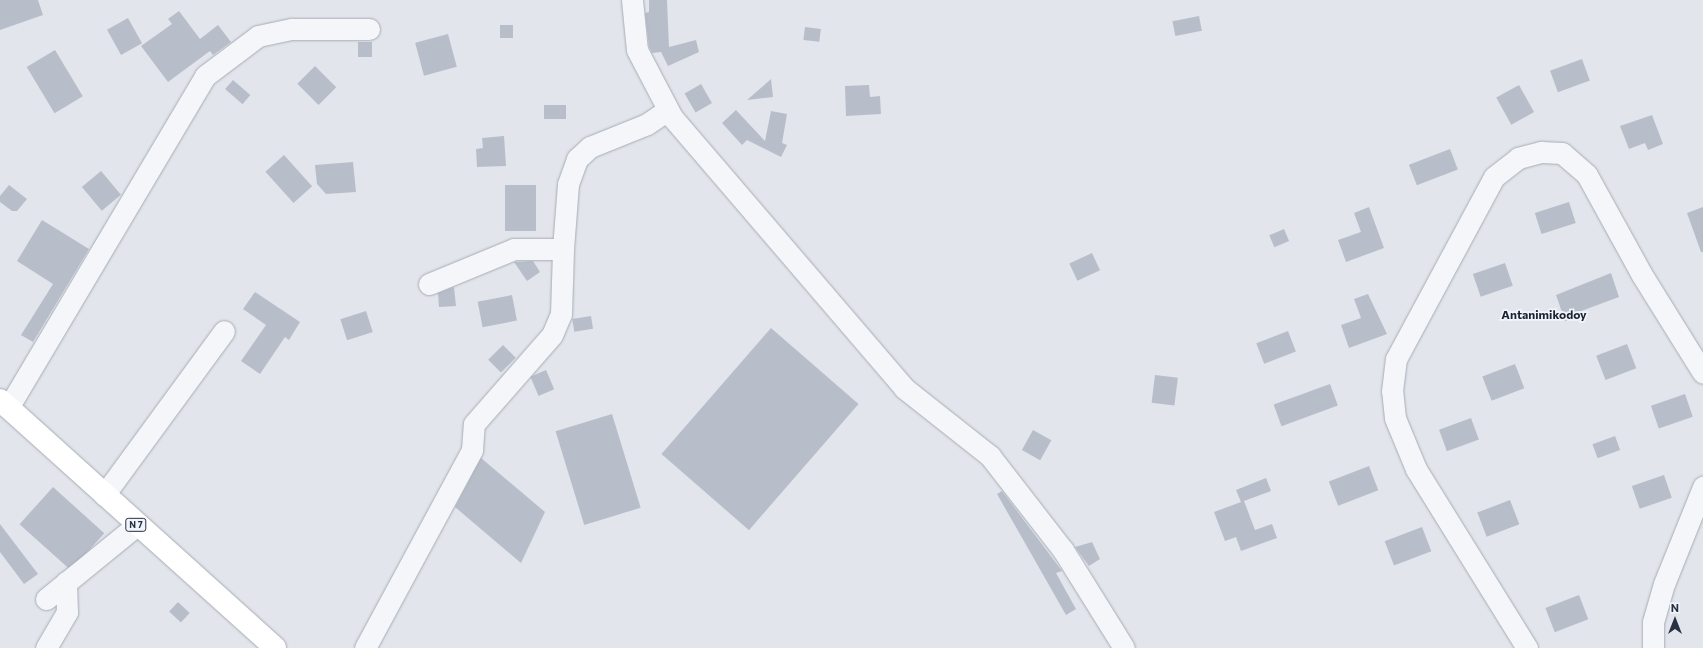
<!DOCTYPE html>
<style>
body{margin:0}
#map{position:relative;width:1703px;height:648px;overflow:hidden;background:#e2e5eb;font-family:Commissioner,sans-serif}
div>[style]{position:absolute}
[style*='--x']{left:calc(var(--x)*1px);top:calc(var(--y)*1px);width:calc(var(--w)*1px);rotate:calc(var(--a)*1deg)}
.building>*{inset:0;background:#b8bec9;transform-origin:0 0}
.roads{filter:drop-shadow(0 0 1px #a6acb6) drop-shadow(0 0 1px #a6acb6)}
.minor>*{height:21px;margin:-10.5px;padding:0 10.5px;transform-origin:10.5px;border-radius:10.5px;background:#f5f6f9}
.major>*{height:22px;margin:-11px;padding:0 11px;transform-origin:11px;border-radius:11px;background:#fff}
span{translate:-50% -50%;white-space:nowrap;text-align:center;line-height:1.15;-webkit-text-stroke:3.5px #f1f4f8;paint-order:stroke}
.shield-label span{padding:1px 3px;background:#f1f4f8;border:1px solid;border-radius:3px;-webkit-text-stroke-width:0}
.shield-label{font-size:9px;color:#283244;font-weight:700}
.quarter-label{font-size:12px;color:#1a2335;font-weight:700}
.north{position:absolute;left:1655px;top:600px;width:40px;height:40px;-webkit-text-stroke:3px #f1f4f8;paint-order:stroke;rotate:0deg;font-size:11px;font-weight:700;line-height:16px;text-align:center;color:#283244}
.north::after{content:'';display:block;margin:auto;width:14px;height:18px;background:#283244;clip-path:polygon(50% 0,100% 100%,50% 72%,0 100%)}
</style>
<div id="map">
<div class="building">
<i style="clip-path:polygon(0 0,38px 0,43px 15px,0 30px)"></i>
<i style="clip-path:polygon(649px 0,667px 0,669px 47px,696px 40px,699px 52px,668px 66px,661px 52px,652px 53px,649px 46px,645px 13px,649px 12px)"></i>
<i style="clip-path:polygon(179px 11px,200px 39px,218px 25px,231px 42px,213px 55px,210px 51px,168px 82px,141px 46px,172px 24px,168px 19px)"></i>
<i style="left:1199px;top:16px;width:15px;height:27px;rotate:79deg"></i>
<i style="left:128px;top:18px;width:29px;height:24px;rotate:61deg"></i>
<i style="left:500px;top:25px;width:13px;height:13px"></i>
<i style="left:805px;top:27px;width:16px;height:13px;rotate:7deg"></i>
<i style="left:448px;top:34px;width:34px;height:34px;rotate:75deg"></i>
<i style="left:358px;top:42px;width:14px;height:15px"></i>
<i style="left:55px;top:50px;width:54px;height:33px;rotate:59deg"></i>
<i style="left:1582px;top:59px;width:23px;height:34px;rotate:70deg"></i>
<i style="left:315px;top:66px;width:30px;height:25px;rotate:45deg"></i>
<i style="clip-path:polygon(771px 79px,773px 97px,747px 100px)"></i>
<i style="left:233px;top:80px;width:23px;height:12px;rotate:41deg"></i>
<i style="left:701px;top:84px;width:22px;height:19px;rotate:60deg"></i>
<i style="clip-path:polygon(869px 85px,870px 97px,880px 96px,881px 114px,846px 116px,845px 86px)"></i>
<i style="left:1519px;top:85px;width:31px;height:26px;rotate:61deg"></i>
<i style="left:544px;top:105px;width:22px;height:14px"></i>
<i style="clip-path:polygon(736px 110px,765px 141px,771px 111px,787px 114px,782px 143px,787px 145px,781px 157px,747px 140px,742px 145px,722px 123px)"></i>
<i style="clip-path:polygon(1652px 115px,1663px 144px,1648px 150px,1645px 143px,1629px 149px,1620px 126px)"></i>
<i style="clip-path:polygon(504px 136px,506px 166px,477px 167px,476px 149px,483px 148px,482px 138px)"></i>
<i style="left:1450px;top:149px;width:22px;height:44px;rotate:69deg"></i>
<i style="left:284px;top:155px;width:42px;height:25px;rotate:48deg"></i>
<i style="clip-path:polygon(353px 162px,356px 192px,326px 194px,317px 184px,315px 165px)"></i>
<i style="left:101px;top:171px;width:31px;height:25px;rotate:50deg"></i>
<i style="clip-path:polygon(9px 185px,27px 199px,17px 211px,12px 211px,0 202px,0 196px)"></i>
<i style="left:505px;top:185px;width:31px;height:46px"></i>
<i style="left:1569px;top:202px;width:22px;height:36px;rotate:72deg"></i>
<i style="clip-path:polygon(1369px 207px,1384px 248px,1346px 262px,1338px 240px,1361px 232px,1354px 213px)"></i>
<i style="clip-path:polygon(1703px 207px,1703px 252px,1701px 252px,1687px 213px)"></i>
<i style="clip-path:polygon(42px 220px,89px 249px,33px 342px,21px 335px,53px 284px,17px 261px)"></i>
<i style="left:1284px;top:229px;width:13px;height:16px;rotate:67deg"></i>
<i style="left:1092px;top:253px;width:19px;height:25px;rotate:65deg"></i>
<i style="clip-path:polygon(533px 261px,540px 272px,527px 281px,514px 262px)"></i>
<i style="left:1505px;top:263px;width:24px;height:34px;rotate:71deg"></i>
<i style="clip-path:polygon(1611px 273px,1619px 297px,1576px 313px,1578px 316px,1565px 321px,1556px 295px)"></i>
<i style="clip-path:polygon(454px 287px,456px 306px,439px 307px,438px 293px)"></i>
<i style="clip-path:polygon(255px 292px,300px 322px,289px 340px,285px 337px,260px 374px,241px 361px,266px 325px,243px 309px)"></i>
<i style="clip-path:polygon(1368px 294px,1387px 334px,1349px 348px,1341px 325px,1361px 318px,1354px 299px)"></i>
<i style="left:512px;top:295px;width:26px;height:35px;rotate:79deg"></i>
<i style="left:366px;top:311px;width:22px;height:27px;rotate:72deg"></i>
<i style="left:591px;top:316px;width:13px;height:19px;rotate:81deg"></i>
<i style="left:771px;top:328px;width:116px;height:167px;rotate:41deg"></i>
<i style="left:1288px;top:331px;width:22px;height:34px;rotate:69deg"></i>
<i style="left:1627px;top:344px;width:26px;height:33px;rotate:69deg"></i>
<i style="left:503px;top:345px;width:18px;height:21px;rotate:45deg"></i>
<i style="left:1515px;top:364px;width:26px;height:35px;rotate:69deg"></i>
<i style="left:546px;top:370px;width:21px;height:17px;rotate:67deg"></i>
<i style="left:1155px;top:375px;width:23px;height:28px;rotate:7deg"></i>
<i style="left:1330px;top:384px;width:23px;height:60px;rotate:70deg"></i>
<i style="left:1685px;top:394px;width:24px;height:36px;rotate:71deg"></i>
<i style="left:612px;top:414px;width:98px;height:59px;rotate:73deg"></i>
<i style="left:1471px;top:418px;width:23px;height:34px;rotate:70deg"></i>
<i style="left:1033px;top:430px;width:21px;height:23px;rotate:29deg"></i>
<i style="left:1615px;top:436px;width:15px;height:24px;rotate:70deg"></i>
<i style="clip-path:polygon(481px 458px,545px 512px,521px 563px,455px 507px)"></i>
<i style="left:1369px;top:466px;width:26px;height:43px;rotate:69deg"></i>
<i style="left:1664px;top:475px;width:24px;height:34px;rotate:71deg"></i>
<i style="clip-path:polygon(1266px 478px,1271px 491px,1244px 501px,1255px 530px,1272px 524px,1277px 538px,1241px 551px,1236px 537px,1225px 541px,1214px 512px,1241px 502px,1236px 490px)"></i>
<i style="left:53px;top:487px;width:69px;height:50px;rotate:42deg"></i>
<i style="clip-path:polygon(1002px 491px,1062px 571px,1056px 573px,1076px 609px,1066px 615px,997px 494px)"></i>
<i style="left:1510px;top:500px;width:26px;height:35px;rotate:69deg"></i>
<i style="clip-path:polygon(0 524px,38px 574px,24px 584px,0 552px)"></i>
<i style="left:1422px;top:527px;width:26px;height:40px;rotate:69deg"></i>
<i style="clip-path:polygon(1092px 542px,1100px 559px,1089px 566px,1075px 547px)"></i>
<i style="left:1579px;top:595px;width:26px;height:36px;rotate:69deg"></i>
<i style="left:178px;top:602px;width:16px;height:13px;rotate:43deg"></i>
</div>
<div class="roads">
<div class="minor">
<i style="--x:632;--y:0;--w:50;--a:84.3"></i>
<i style="--x:637;--y:50;--w:76;--a:62.4"></i>
<i style="--x:672;--y:117;--w:357;--a:49.4"></i>
<i style="--x:904;--y:388;--w:110;--a:38.3"></i>
<i style="--x:990;--y:456;--w:119;--a:52.2"></i>
<i style="--x:1063;--y:550;--w:115;--a:58.1"></i>
<i style="--x:429;--y:284;--w:92;--a:-22.4"></i>
<i style="--x:514;--y:249;--w:49;--a:0"></i>
<i style="--x:563;--y:249;--w:65;--a:-85.6"></i>
<i style="--x:568;--y:184;--w:27;--a:-70"></i>
<i style="--x:577;--y:159;--w:18;--a:-43"></i>
<i style="--x:590;--y:147;--w:61;--a:-22"></i>
<i style="--x:647;--y:124;--w:25;--a:-34"></i>
<i style="--x:8;--y:408;--w:386;--a:-59.3"></i>
<i style="--x:205;--y:76;--w:66;--a:-37"></i>
<i style="--x:258;--y:36;--w:35;--a:-12"></i>
<i style="--x:292;--y:29;--w:77;--a:0"></i>
<i style="--x:104;--y:495;--w:203;--a:-53.8"></i>
<i style="--x:46;--y:599;--w:117;--a:-39.1"></i>
<i style="--x:46;--y:648;--w:42;--a:-59.7"></i>
<i style="--x:67;--y:612;--w:30;--a:-92"></i>
<i style="--x:365;--y:648;--w:225;--a:-61.6"></i>
<i style="--x:472;--y:450;--w:26;--a:-86"></i>
<i style="--x:474;--y:424;--w:118;--a:-48.8"></i>
<i style="--x:552;--y:335;--w:23;--a:-67"></i>
<i style="--x:561;--y:314;--w:65;--a:-88.2"></i>
<i style="--x:1527;--y:648;--w:211;--a:-121.8"></i>
<i style="--x:1416;--y:469;--w:55;--a:-112.4"></i>
<i style="--x:1395;--y:418;--w:27;--a:-96"></i>
<i style="--x:1392;--y:391;--w:32;--a:-83"></i>
<i style="--x:1396;--y:359;--w:207;--a:-61.7"></i>
<i style="--x:1494;--y:177;--w:31;--a:-38"></i>
<i style="--x:1518;--y:158;--w:24;--a:-15"></i>
<i style="--x:1541;--y:152;--w:21;--a:3"></i>
<i style="--x:1562;--y:153;--w:33;--a:41"></i>
<i style="--x:1587;--y:175;--w:114;--a:61.2"></i>
<i style="--x:1642;--y:275;--w:115;--a:58.1"></i>
<i style="--x:1653;--y:648;--w:26;--a:-90"></i>
<i style="--x:1653;--y:622;--w:40;--a:-74"></i>
<i style="--x:1664;--y:584;--w:105;--a:-68.1"></i>
</div>
<div class="major">
<i style="--x:0;--y:400;--w:370;--a:42"></i>
</div>
</div>
<div class="shield-label">
<span style="left:136px;top:525px">N 7</span>
</div>
<div class="quarter-label">
<span style="left:1544px;top:315px">Antanimikodoy</span>
</div>
<div class="north">N</div>
</div>
